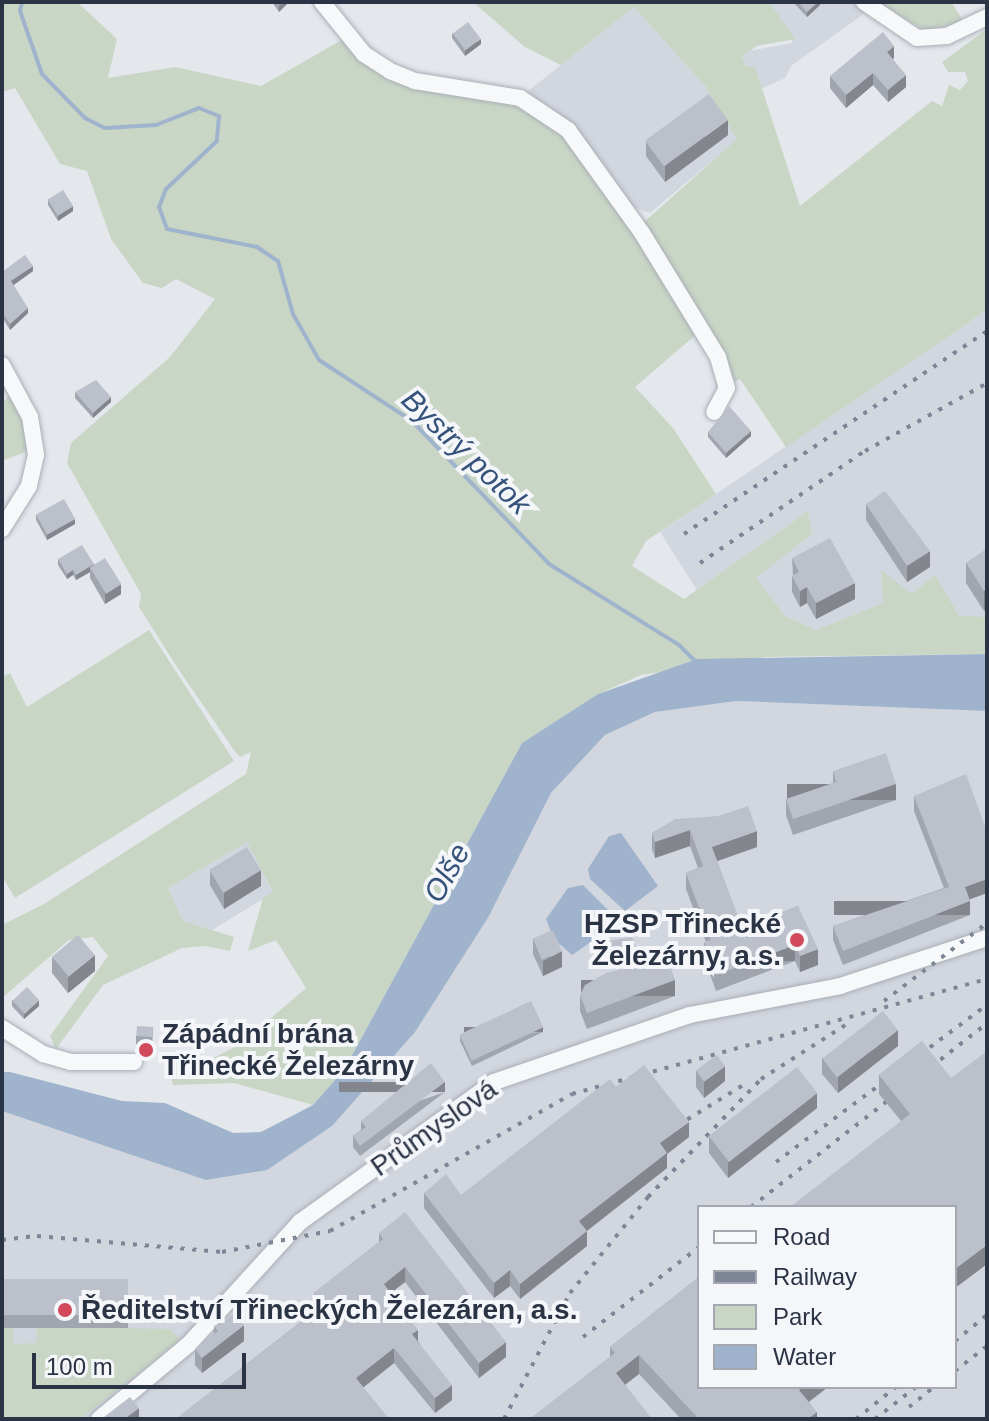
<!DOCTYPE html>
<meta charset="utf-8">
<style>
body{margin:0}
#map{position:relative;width:989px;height:1421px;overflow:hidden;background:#e4e7ec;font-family:Helvetica,sans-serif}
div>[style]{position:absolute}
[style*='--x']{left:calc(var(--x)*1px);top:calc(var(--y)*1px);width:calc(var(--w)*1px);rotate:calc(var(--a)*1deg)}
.built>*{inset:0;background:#d2d6de}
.green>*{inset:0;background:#c9d6c5}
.water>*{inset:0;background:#9fb4cc}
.stream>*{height:4px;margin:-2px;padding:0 2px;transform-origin:2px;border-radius:2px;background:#9fb4cc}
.roads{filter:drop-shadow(0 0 2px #a9aeb7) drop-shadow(0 0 2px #a9aeb7)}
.minor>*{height:16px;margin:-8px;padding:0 8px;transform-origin:8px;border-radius:8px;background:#f7f8fa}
.rail>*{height:4px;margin-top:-2px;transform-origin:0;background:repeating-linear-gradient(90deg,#7d8696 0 4px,transparent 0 12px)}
.wall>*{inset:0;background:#a1a5ae;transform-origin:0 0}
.shaded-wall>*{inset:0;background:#83868d;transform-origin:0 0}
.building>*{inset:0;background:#bbc0ca;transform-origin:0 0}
.dots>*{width:22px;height:22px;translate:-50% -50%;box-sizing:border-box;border:4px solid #f4f6f9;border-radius:50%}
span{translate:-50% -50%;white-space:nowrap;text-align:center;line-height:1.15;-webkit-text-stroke:8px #f4f6f9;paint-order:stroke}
.poi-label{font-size:28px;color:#2b3445;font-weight:700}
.right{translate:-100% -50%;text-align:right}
.left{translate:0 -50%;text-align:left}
.street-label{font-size:28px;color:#2b3445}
.water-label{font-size:30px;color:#34527a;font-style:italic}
.frame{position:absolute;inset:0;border:4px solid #2b3445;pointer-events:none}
.legend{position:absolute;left:697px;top:1205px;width:260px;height:184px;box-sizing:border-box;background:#f4f6f9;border:2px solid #a4a8b1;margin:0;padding:10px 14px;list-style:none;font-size:24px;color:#2b3445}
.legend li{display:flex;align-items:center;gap:16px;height:40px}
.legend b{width:40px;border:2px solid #a4a8b1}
.scale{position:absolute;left:32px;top:1353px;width:214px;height:36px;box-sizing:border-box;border:4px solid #2b3445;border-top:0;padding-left:10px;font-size:24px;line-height:28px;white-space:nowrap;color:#2b3445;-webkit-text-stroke:6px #f4f6f9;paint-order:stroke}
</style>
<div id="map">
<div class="built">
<i style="clip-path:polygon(769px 2px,855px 2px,865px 13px,791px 66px,785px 78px,761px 89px,755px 71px,743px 63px,743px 52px,793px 43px)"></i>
<i style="clip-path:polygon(634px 7px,706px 87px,738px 139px,650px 213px,634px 207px,575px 125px,527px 92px)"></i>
<i style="clip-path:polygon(987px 310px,987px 617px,959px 617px,912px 594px,881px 571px,883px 603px,816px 630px,785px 616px,755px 578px,812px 534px,808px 511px,697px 590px,660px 532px)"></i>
<i style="clip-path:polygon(evenodd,736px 701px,987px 711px,987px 1419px,2px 1419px,2px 1111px,165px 1165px,267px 1170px,489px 916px,551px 793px,605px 735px,655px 712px,736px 701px,699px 1207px,955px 1207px,955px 1387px,699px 1387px,699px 1207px)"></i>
<i style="clip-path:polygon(247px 841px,273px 893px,212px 930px,183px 921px,168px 888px)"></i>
</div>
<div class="green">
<i style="clip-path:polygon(2px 2px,77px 2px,117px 39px,108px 78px,175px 67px,261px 86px,342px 40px,376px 68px,523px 104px,553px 121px,581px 151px,699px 332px,635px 387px,673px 428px,716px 494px,646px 541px,632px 566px,684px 599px,808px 511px,812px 534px,756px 578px,785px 616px,816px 630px,883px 603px,881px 570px,912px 594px,935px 575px,959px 616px,987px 617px,987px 654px,765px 657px,641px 675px,598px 694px,522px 743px,344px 1070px,313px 1105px,234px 1083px,173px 1085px,169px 1063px,213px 1058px,241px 1044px,306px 988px,276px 940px,248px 951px,263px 898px,273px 892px,247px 842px,168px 888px,183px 921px,234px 937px,230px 951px,205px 946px,182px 948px,103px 985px,56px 1049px,50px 1036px,108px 956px,93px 937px,69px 940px,2px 998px,2px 925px,44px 904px,246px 774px,251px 752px,240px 757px,236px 753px,177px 667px,139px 607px,141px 594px,67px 463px,71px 443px,170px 357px,215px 299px,176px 279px,162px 288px,143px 283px,111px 239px,87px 171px,60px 164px,15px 88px,2px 92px)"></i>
<i style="clip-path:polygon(473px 2px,769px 2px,795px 39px,757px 46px,742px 56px,746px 66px,755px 67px,800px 206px,932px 101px,942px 106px,949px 85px,960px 90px,968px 81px,965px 72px,948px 72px,942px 62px,987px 29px,987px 310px,786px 447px,740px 379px,735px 382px,715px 339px,643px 223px,737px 139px,706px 87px,634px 7px,561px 65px,525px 47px)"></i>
<i style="clip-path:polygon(878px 2px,951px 2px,964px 22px,925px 31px)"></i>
<i style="clip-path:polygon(12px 393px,23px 417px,28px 451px,2px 461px,2px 403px)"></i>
<i style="clip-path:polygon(149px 630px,234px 761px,15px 898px,2px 876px,2px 677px,10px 673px,27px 707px)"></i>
<i style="clip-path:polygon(37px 1327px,170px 1329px,180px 1340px,80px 1419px,2px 1419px,2px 1328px,13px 1328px,13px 1344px,36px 1343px)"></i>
</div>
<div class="water">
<i style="clip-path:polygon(987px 654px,987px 711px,736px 701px,655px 712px,605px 735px,551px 793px,489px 916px,415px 1032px,332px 1126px,267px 1170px,206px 1180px,2px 1111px,2px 1072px,10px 1072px,122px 1101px,165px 1103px,233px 1133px,261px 1132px,313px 1105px,344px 1070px,522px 743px,598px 694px,697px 659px)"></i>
<i style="clip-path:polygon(621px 833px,658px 886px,625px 911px,590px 879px,588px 869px,609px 836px)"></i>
<i style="clip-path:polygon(583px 885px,614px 916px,601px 935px,572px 955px,554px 939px,546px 919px,568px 888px)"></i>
</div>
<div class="stream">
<i style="--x:22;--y:2;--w:9;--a:103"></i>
<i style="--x:20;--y:11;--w:67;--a:70.8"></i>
<i style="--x:42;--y:74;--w:62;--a:45.7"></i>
<i style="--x:85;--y:118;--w:22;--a:27"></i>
<i style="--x:105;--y:128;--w:51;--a:-3.4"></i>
<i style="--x:156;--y:125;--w:46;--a:-21.6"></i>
<i style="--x:199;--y:108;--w:22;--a:22"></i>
<i style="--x:219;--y:116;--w:25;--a:95"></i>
<i style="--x:217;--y:141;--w:70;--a:136.7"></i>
<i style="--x:166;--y:189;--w:19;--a:111"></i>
<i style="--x:159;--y:207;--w:23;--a:70"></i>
<i style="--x:167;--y:229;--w:92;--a:11.3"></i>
<i style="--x:257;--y:247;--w:25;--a:34"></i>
<i style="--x:278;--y:261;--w:55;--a:74.2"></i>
<i style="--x:293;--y:314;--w:53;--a:60.5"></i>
<i style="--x:319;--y:360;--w:111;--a:33.3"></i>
<i style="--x:412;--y:421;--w:198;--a:46.2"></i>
<i style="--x:549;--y:564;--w:153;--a:31.9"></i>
<i style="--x:679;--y:645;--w:24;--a:45"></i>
</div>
<div class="roads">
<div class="minor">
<i style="--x:322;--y:2;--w:67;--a:51.1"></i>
<i style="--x:364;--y:54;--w:31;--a:33"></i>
<i style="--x:390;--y:71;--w:27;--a:22"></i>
<i style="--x:415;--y:81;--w:106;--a:9.2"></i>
<i style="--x:520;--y:98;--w:58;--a:33.7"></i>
<i style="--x:568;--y:130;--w:127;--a:54.3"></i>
<i style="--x:642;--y:233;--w:145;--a:58.5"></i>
<i style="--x:718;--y:357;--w:32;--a:74"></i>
<i style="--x:727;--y:388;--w:27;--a:118"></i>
<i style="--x:864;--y:2;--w:64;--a:34.2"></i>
<i style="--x:917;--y:38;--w:30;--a:-4"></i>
<i style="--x:947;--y:36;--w:44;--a:-25.4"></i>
<i style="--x:2;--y:365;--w:59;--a:61.7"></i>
<i style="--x:30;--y:417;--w:38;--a:81"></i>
<i style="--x:36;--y:455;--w:32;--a:103"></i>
<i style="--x:29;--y:486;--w:51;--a:122.1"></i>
<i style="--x:2;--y:1028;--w:49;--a:32.4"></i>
<i style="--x:43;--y:1054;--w:29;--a:16"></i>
<i style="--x:71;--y:1062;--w:63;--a:0"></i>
<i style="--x:99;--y:1419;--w:117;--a:-39.8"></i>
<i style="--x:189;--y:1344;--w:165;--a:-47.7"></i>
<i style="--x:300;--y:1222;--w:239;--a:-35.8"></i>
<i style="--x:494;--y:1082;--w:207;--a:-18.9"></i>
<i style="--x:690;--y:1015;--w:153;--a:-10.9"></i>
<i style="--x:840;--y:986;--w:155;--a:-18.1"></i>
</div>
</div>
<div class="rail">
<i style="--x:684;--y:534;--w:365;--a:-33.8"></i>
<i style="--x:700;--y:563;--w:199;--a:-34.2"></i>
<i style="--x:865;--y:451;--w:140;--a:-29.1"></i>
<i style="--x:884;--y:1001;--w:129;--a:-37.1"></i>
<i style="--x:667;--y:1132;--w:92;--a:-31.6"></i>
<i style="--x:776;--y:1162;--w:263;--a:-36.7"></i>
<i style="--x:751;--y:1207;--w:299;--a:-37.9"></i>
<i style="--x:2;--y:1240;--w:35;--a:-7"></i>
<i style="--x:37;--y:1236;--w:186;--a:4.9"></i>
<i style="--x:222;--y:1252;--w:110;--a:-11"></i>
<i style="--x:330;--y:1231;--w:278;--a:-29.5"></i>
<i style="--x:572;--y:1094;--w:431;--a:-15.5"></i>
<i style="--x:583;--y:1337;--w:147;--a:-37.8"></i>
<i style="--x:955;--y:1341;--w:41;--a:-39.1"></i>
<i style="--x:955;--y:1371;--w:41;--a:-38"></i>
<i style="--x:909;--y:1407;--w:32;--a:-39"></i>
<i style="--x:504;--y:1419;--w:142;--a:-62.4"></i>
<i style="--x:570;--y:1293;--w:124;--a:-50.9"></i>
<i style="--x:648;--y:1197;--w:163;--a:-46.2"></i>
<i style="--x:761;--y:1079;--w:106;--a:-32.6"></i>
<i style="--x:856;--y:1419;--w:51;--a:-38.7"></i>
<i style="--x:875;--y:1419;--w:52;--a:-38"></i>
</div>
<div class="wall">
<i style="clip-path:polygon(272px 2px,289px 2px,279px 12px)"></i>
<i style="clip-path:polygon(793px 2px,820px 2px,820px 5px,807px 17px)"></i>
<i style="clip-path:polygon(452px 33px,481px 44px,465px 56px,452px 38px)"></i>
<i style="clip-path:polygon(894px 58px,893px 59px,906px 87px,888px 102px,873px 85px,846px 108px,830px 88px,830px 76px)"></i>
<i style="clip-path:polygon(728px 135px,665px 182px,646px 156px,646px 141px)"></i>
<i style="clip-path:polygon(48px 200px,73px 211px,58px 221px,48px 205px)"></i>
<i style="clip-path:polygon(33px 271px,13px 285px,28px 313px,10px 330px,2px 317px,2px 272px)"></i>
<i style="clip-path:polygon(75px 392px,111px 402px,93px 418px,75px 398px)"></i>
<i style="clip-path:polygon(708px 432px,751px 436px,726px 458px,708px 437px)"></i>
<i style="clip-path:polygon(866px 504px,930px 567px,907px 582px,866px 520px)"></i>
<i style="clip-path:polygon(36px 515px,75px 524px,47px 540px,36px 520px)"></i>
<i style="clip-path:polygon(987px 549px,984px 611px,966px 583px,966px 563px)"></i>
<i style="clip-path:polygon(792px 558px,855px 599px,816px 619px,807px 603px,800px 607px,792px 592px,792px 576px,793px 576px)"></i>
<i style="clip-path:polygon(58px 559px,94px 564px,121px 594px,105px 604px,90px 578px,90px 572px,76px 580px,73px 575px,67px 579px,58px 565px)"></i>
<i style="clip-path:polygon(833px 771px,896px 800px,793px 835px,786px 815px,786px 799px,833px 783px)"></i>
<i style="clip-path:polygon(914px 796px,987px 832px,987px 893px,970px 899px,970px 915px,843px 965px,833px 940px,833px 926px,944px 888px,914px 811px)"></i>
<i style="clip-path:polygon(676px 819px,757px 847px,717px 861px,742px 928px,798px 906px,818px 965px,800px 972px,795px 961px,716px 991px,704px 958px,704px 942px,706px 942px,686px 889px,686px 873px,698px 868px,690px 846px,655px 858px,652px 849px,652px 833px)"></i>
<i style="clip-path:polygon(210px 870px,261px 886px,224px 909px,210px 885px)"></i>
<i style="clip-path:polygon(533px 939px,562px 967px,543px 976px,533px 954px)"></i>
<i style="clip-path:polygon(603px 942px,637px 956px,610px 966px,603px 947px)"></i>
<i style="clip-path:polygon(52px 957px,95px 971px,68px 993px,52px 973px)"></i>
<i style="clip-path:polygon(580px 995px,675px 996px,587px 1029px,580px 1011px)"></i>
<i style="clip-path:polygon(12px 1000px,39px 1006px,24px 1019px,12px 1006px)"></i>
<i style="clip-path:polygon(153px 1027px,152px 1054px,136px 1052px,136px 1036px)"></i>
<i style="clip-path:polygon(543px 1032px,472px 1066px,460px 1041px,460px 1035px)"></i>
<i style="clip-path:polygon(922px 1041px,987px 1264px,955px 1288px,955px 1207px,901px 1121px,879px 1094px,879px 1075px)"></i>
<i style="clip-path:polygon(898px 1046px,838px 1093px,822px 1074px,822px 1058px)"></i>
<i style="clip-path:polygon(696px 1071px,725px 1081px,704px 1098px,696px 1087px)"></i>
<i style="clip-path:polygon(616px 1087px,689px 1137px,667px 1154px,667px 1168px,587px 1231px,587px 1246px,520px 1299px,510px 1286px,494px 1298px,424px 1208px,424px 1193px,461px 1195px)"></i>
<i style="clip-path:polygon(445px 1092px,360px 1156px,353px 1147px,353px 1136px,361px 1130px,361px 1121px)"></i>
<i style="clip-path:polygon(817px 1108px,728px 1178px,709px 1153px,709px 1137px)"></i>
<i style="clip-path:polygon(379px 1233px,506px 1357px,479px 1378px,405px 1282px,391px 1293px,452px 1400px,435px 1413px,394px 1363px,364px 1387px,176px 1419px,316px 1310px,314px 1308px,314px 1293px,379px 1242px)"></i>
<i style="clip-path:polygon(699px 1277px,699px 1387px,828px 1387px,809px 1402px,817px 1419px,681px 1419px,639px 1374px,625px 1384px,530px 1419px,610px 1357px,610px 1347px)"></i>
<i style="left:2px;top:1279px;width:126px;height:49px"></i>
<i style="clip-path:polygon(214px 1326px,244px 1341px,202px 1373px,195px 1365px,195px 1349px,214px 1334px)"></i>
</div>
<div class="shaded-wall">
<i style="clip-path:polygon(284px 2px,289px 2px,279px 12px,279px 6px)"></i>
<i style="clip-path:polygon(818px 2px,820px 2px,820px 5px,807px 17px,807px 12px)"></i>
<i style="clip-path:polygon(481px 39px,481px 44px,465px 56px,465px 50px)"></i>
<i style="clip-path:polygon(894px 46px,894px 58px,887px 64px,887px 52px)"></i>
<i style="clip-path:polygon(873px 73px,873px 85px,846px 108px,846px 95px)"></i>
<i style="clip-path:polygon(906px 75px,906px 87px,888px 102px,888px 90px)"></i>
<i style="clip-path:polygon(728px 120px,728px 135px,665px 182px,665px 166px)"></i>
<i style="clip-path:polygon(73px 206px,73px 211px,58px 221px,58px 216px)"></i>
<i style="clip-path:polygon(33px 266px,33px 271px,11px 287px,11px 281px)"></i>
<i style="clip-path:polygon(28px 308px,28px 313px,10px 330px,10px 324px)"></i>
<i style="clip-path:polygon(111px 397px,111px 402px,93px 418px,93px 413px)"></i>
<i style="clip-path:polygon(751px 431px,751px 436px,726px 458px,726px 453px)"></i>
<i style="clip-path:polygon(75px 519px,75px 524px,47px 540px,47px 534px)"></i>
<i style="clip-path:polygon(930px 551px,930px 567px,907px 582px,907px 566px)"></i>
<i style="clip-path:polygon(94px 564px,90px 568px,90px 572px,76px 580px,76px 575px)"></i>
<i style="clip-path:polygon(73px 570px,73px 575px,67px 579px,67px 574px)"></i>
<i style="clip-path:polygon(855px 583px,855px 599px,816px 619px,816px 603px)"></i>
<i style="clip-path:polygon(121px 584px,121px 594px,105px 604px,105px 593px)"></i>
<i style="clip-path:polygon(807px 587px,807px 603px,800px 607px,800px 591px)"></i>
<i style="clip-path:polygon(987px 589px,987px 609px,984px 611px,984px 591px)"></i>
<i style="left:896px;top:784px;width:16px;height:109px;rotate:90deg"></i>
<i style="clip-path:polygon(690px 830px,690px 846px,655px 858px,655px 842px)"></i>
<i style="clip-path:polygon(757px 831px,757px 847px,712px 863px,712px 847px)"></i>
<i style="clip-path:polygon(261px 870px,261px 886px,224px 909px,224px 893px)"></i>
<i style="clip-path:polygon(987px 879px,987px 893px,965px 901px,965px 887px)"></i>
<i style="left:970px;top:901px;width:14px;height:136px;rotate:90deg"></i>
<i style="left:795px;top:945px;width:16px;height:85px;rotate:90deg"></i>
<i style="clip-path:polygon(818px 949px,818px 965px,800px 972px,800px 956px)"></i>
<i style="left:637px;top:950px;width:6px;height:29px;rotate:90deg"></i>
<i style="clip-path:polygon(562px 951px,562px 967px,543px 976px,543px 961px)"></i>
<i style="clip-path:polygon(95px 955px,95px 971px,68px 993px,68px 977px)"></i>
<i style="left:675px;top:980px;width:16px;height:94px;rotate:90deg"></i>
<i style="clip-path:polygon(39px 1000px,39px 1006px,24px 1019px,24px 1014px)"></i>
<i style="left:543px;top:1027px;width:5px;height:79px;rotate:90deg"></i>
<i style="clip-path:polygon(898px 1030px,898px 1046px,838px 1093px,838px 1077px)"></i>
<i style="clip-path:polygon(725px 1066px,725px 1081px,704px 1098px,704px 1082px)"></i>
<i style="left:445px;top:1082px;width:10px;height:106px;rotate:90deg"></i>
<i style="clip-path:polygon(817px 1093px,817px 1108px,728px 1178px,728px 1162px)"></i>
<i style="clip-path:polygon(689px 1122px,689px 1137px,667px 1154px,667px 1168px,579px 1237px,579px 1221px,660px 1143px)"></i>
<i style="clip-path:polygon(587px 1231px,587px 1246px,520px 1299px,520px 1284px)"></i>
<i style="clip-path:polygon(987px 1245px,987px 1264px,955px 1288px,955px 1269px)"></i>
<i style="clip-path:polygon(405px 1267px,405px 1282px,384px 1298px,384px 1284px)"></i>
<i style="clip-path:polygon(510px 1270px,510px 1286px,494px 1298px,494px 1283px)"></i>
<i style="clip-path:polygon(244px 1325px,244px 1341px,202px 1373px,202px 1358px)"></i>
<i style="clip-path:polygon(418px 1330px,418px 1344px,412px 1334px)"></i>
<i style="clip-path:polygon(506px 1342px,506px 1357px,479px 1378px,479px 1363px)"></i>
<i style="clip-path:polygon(394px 1348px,394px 1363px,356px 1393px,356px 1378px)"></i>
<i style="clip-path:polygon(639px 1355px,639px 1374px,616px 1392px,616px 1373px)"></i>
<i style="clip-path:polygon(452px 1385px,452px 1400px,435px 1413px,435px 1398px)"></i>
<i style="clip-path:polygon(803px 1387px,828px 1387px,799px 1409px,799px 1390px)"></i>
<i style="clip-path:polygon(139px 1408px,139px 1419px,124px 1419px)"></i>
<i style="clip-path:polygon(817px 1412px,817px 1419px,808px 1419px)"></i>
</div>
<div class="building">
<i style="clip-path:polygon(798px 2px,818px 2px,807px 12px)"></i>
<i style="left:468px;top:22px;width:21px;height:19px;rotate:53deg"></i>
<i style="clip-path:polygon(883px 32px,894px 46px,887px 52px,906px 75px,888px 90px,873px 73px,846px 95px,830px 76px)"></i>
<i style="left:709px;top:94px;width:32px;height:79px;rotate:54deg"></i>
<i style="left:63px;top:190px;width:19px;height:18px;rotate:58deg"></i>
<i style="clip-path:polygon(25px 255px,33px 266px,11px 281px,28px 308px,10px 324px,2px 312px,2px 272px)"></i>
<i style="clip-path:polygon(96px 380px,111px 397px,93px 413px,75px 392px)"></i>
<i style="clip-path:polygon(729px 406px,751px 431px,726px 453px,708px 432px)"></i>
<i style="clip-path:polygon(885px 491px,930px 551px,907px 566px,866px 504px)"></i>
<i style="left:64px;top:499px;width:23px;height:32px;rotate:61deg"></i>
<i style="clip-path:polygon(830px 538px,855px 583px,816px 603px,807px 587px,800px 591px,792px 576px,799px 572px,792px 558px)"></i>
<i style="clip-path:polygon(82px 545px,94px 564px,76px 575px,73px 570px,67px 574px,58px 559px)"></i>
<i style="clip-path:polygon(987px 549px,987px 589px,984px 591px,966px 563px)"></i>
<i style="left:105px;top:558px;width:31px;height:18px;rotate:58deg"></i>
<i style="clip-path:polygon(886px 753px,896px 784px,793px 819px,786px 799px,836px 782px,833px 771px)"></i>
<i style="clip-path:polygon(966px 774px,987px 832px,987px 879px,965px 887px,970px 901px,843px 951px,833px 926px,949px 887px,914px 796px)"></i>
<i style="clip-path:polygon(748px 806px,757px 831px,712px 847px,742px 928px,798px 906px,818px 949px,800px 956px,795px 945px,716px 975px,704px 942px,711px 940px,686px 873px,703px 866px,690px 830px,655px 842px,652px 833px,676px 819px,719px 816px)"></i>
<i style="left:247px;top:847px;width:27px;height:44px;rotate:59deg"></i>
<i style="left:553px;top:930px;width:23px;height:22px;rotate:67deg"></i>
<i style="left:78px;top:935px;width:26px;height:34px;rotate:50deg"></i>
<i style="clip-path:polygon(632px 937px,637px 950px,610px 960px,603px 942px)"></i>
<i style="clip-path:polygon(667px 957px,675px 980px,587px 1013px,580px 995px,585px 985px,606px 973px)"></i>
<i style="left:27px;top:987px;width:18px;height:20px;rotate:47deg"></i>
<i style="left:531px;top:1001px;width:29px;height:79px;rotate:65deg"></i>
<i style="left:883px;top:1011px;width:24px;height:77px;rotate:52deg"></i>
<i style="left:137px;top:1026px;width:16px;height:10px;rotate:4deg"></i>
<i style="clip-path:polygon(922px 1041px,951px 1078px,986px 1052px,987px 1053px,987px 1245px,955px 1269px,955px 1207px,790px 1207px,910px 1114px,879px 1075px)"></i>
<i style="left:717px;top:1055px;width:14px;height:26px;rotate:54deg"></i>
<i style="clip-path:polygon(431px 1063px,445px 1082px,360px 1146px,353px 1136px,366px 1127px,361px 1121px)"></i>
<i style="clip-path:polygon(644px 1065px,689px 1122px,660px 1143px,667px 1153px,579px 1221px,587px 1231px,520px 1284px,510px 1270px,494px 1283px,424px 1193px,446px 1174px,461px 1195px,610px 1079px,616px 1087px)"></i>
<i style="left:797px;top:1067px;width:33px;height:112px;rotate:52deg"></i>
<i style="clip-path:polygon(405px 1212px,506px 1342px,479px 1363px,405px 1267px,384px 1284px,418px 1330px,412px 1334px,452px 1385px,435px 1398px,394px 1348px,356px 1378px,389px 1419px,176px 1419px,323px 1305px,314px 1293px,383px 1239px,379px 1233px)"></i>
<i style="clip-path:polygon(699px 1277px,699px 1387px,803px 1387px,799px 1390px,817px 1412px,808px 1419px,699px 1419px,639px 1355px,616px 1373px,652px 1419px,530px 1419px,615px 1353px,610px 1347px)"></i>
<i style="left:2px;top:1279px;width:126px;height:36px"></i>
<i style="clip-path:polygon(235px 1313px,244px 1325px,202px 1358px,195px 1349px,218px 1331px,214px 1326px)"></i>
<i style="clip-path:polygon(130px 1397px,139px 1408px,124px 1419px,105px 1419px,104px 1417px)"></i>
</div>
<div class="dots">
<i style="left:797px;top:940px;background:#d1495b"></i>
<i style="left:146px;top:1050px;background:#d1495b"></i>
<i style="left:65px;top:1310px;background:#d1495b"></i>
</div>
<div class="poi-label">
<span class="right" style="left:781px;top:940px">HZSP Třinecké<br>Železárny, a.s.</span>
<span class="left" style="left:162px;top:1050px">Zápádní brána<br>Třinecké Železárny</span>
<span class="left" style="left:81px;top:1310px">Ředitelství Třineckých Železáren, a.s.</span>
</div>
<div class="street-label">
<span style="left:434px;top:1128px;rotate:-35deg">Průmyslová</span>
</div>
<div class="water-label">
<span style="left:466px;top:452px;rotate:44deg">Bystrý potok</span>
<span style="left:447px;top:873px;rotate:-61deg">Olše</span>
</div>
<div class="frame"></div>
<ul class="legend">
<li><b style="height:10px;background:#f7f8fa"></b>Road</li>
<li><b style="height:10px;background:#7d8696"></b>Railway</li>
<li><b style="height:22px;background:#c9d6c5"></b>Park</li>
<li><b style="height:22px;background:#9fb4cc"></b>Water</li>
</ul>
<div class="scale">100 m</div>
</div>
